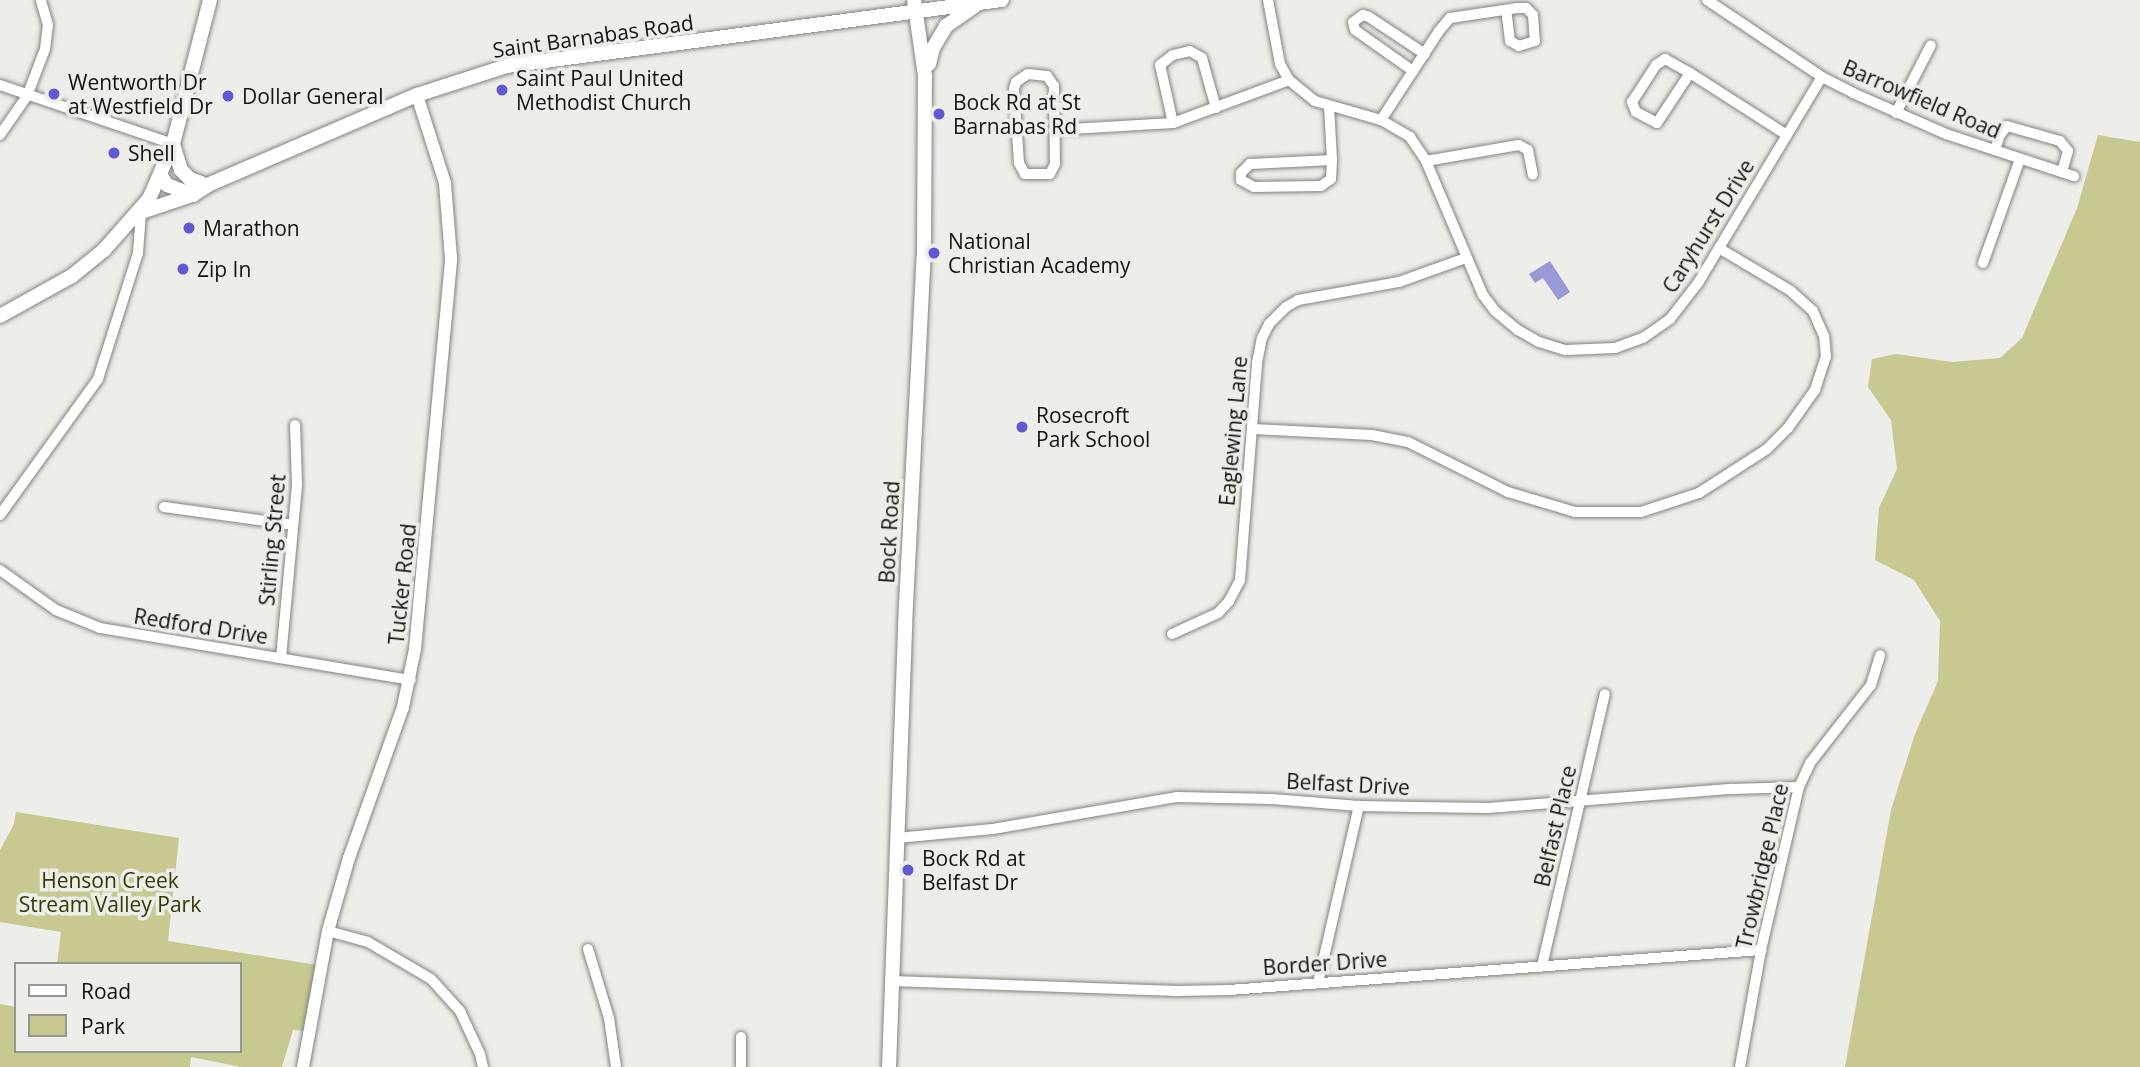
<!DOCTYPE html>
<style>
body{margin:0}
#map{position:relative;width:2140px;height:1067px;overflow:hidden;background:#edede9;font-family:"Open Sans",sans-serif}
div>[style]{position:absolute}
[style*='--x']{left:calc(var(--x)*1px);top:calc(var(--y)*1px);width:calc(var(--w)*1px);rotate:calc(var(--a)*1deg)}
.green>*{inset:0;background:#c7c991}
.water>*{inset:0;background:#979ad5}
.roads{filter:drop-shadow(0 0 2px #82827f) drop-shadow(0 0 2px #82827f)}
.minor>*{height:10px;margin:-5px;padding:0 5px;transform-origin:5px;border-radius:5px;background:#fff}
.tertiary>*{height:12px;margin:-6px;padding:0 6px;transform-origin:6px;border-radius:6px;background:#fff}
.secondary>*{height:14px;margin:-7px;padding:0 7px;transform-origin:7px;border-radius:7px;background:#fff}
.dots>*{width:19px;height:19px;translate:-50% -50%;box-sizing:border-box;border:4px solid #edede9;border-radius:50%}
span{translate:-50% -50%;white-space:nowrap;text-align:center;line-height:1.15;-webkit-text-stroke:7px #edede9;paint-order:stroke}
.street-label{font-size:21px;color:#131312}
.poi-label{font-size:21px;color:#131312}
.left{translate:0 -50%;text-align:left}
.park-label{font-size:21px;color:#383802}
.legend{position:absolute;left:14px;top:962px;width:228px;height:91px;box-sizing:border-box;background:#edede9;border:2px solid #969693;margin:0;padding:9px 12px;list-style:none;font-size:21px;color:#131312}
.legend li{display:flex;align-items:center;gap:14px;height:35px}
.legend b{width:35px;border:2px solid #969693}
</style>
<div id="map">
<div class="green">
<i style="clip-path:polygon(2098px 135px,2140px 142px,2140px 1067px,1845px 1067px,1891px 810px,1915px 734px,1938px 681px,1940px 621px,1914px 580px,1875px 560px,1879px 508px,1897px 469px,1891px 420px,1868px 387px,1872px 359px,1896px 354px,1952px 362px,2000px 358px,2022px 338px,2077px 208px)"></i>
<i style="clip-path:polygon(16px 812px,179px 838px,168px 941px,323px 966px,310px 1031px,293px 1030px,282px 1067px,241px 1067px,191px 1057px,190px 1067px,0 1067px,0 1004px,16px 1007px,16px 1051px,240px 1051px,240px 964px,57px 964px,61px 932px,0 922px,0 850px,14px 824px)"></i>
</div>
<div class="water">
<i style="clip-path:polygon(1550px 261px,1570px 292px,1558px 300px,1543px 278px,1535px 283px,1529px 274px)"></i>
</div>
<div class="roads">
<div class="minor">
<i style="--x:1268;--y:0;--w:65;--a:79.4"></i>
<i style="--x:1280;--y:64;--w:18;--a:61"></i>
<i style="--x:1289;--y:80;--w:33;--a:39"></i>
<i style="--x:1315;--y:101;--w:69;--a:16.1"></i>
<i style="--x:1381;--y:120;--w:34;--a:30"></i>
<i style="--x:1410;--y:137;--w:29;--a:56"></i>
<i style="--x:1426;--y:161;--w:146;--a:67"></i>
<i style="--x:1483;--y:295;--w:20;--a:53"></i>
<i style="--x:1495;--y:311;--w:30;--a:40"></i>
<i style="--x:1518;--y:330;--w:24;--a:30"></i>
<i style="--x:1539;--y:342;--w:28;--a:17"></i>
<i style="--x:1566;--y:350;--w:49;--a:-2.3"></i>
<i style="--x:1615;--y:348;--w:30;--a:-20"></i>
<i style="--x:1643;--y:338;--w:33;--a:-35"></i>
<i style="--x:1670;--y:319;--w:46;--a:-52.1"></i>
<i style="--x:1698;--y:283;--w:240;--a:-59"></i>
<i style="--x:1707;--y:0;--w:138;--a:33.8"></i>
<i style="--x:1822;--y:77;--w:35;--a:27"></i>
<i style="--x:1853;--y:93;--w:102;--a:23.8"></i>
<i style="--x:1946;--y:134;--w:135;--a:18.2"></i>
<i style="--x:1665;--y:59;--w:29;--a:29"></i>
<i style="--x:1690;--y:73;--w:60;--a:123.4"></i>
<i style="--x:1657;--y:123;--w:24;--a:-152"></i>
<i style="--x:1636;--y:112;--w:11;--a:-112"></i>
<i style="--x:1632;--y:102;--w:44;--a:-57"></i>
<i style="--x:1656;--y:65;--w:11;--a:-34"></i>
<i style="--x:1413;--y:71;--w:71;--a:-144.7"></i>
<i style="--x:1355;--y:30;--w:8;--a:-104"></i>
<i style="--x:1353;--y:22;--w:12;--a:-35"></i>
<i style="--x:1363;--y:15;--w:6;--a:18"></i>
<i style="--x:1369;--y:17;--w:67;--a:33.5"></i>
<i style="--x:1690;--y:73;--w:115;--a:32.6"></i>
<i style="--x:1028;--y:74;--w:19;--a:6"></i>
<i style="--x:1047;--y:76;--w:12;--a:55"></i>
<i style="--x:1054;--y:86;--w:78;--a:89.3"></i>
<i style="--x:1055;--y:164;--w:11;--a:117"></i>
<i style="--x:1050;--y:174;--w:25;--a:180"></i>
<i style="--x:1025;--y:174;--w:13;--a:-119"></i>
<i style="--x:1019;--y:163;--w:74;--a:-93.9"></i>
<i style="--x:1014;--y:89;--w:7;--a:-74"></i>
<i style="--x:1016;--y:82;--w:14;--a:-34"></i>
<i style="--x:0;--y:85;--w:183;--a:18.8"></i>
<i style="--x:1329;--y:106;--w:54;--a:86.8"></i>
<i style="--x:1896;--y:113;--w:76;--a:-62.8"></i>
<i style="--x:1381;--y:120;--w:106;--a:-56.9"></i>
<i style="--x:1439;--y:31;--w:17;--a:-50"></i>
<i style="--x:1450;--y:18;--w:68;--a:-8.5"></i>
<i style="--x:1517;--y:8;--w:9;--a:0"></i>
<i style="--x:1526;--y:8;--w:10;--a:45"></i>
<i style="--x:1533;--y:15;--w:26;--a:86"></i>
<i style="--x:1535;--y:41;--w:17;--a:163"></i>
<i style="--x:1519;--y:46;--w:10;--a:-151"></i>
<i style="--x:1510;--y:41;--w:31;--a:-97"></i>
<i style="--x:1173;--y:123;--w:59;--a:-102.6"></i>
<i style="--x:1160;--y:65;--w:16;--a:-38"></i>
<i style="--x:1173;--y:55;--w:17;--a:-13"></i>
<i style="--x:1190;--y:51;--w:14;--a:30"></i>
<i style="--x:1202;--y:58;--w:52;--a:74.4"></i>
<i style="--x:1054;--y:130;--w:119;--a:-3.4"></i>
<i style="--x:1173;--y:123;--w:124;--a:-20.3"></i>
<i style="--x:0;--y:135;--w:47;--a:-55.3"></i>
<i style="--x:27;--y:96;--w:50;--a:-69"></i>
<i style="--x:45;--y:49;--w:24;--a:-83"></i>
<i style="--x:48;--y:25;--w:26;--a:-106"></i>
<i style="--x:1995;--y:150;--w:16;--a:-72"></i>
<i style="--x:2000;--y:135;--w:11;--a:-52"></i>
<i style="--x:2007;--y:126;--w:55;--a:15.8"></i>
<i style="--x:2060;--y:141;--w:13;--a:51"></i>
<i style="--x:2068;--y:151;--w:22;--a:106"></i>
<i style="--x:1332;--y:160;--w:19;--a:93"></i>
<i style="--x:1331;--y:179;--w:12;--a:145"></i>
<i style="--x:1321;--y:186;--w:67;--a:179.1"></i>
<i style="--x:1254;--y:187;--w:15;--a:-152"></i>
<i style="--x:1241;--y:180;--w:7;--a:-90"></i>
<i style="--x:1241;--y:173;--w:13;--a:-45"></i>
<i style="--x:1250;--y:164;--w:82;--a:-2.8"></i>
<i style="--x:1426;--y:161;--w:94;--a:-9.8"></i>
<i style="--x:1519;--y:145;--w:10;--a:29"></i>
<i style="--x:1528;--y:150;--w:25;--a:79"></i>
<i style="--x:1983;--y:263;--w:110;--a:-70.4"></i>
<i style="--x:1253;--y:429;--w:119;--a:2.9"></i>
<i style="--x:1372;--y:435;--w:37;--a:11"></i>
<i style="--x:1408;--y:442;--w:112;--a:26.6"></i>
<i style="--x:1508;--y:492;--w:70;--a:16.6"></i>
<i style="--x:1575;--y:512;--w:66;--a:0"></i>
<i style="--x:1641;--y:512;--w:61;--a:-18.1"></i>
<i style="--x:1699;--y:493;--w:81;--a:-32.9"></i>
<i style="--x:1767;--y:449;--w:30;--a:-45"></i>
<i style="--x:1788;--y:428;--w:47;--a:-54.6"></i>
<i style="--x:1815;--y:390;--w:35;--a:-72"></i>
<i style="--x:1826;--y:357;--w:21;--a:-95"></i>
<i style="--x:1824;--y:336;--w:27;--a:-114"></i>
<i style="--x:1813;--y:311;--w:30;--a:-138"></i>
<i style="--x:1791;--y:291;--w:84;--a:-149.2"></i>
<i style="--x:164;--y:507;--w:130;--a:7.9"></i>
<i style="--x:0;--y:515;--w:168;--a:-54.2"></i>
<i style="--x:98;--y:379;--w:132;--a:-72.4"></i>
<i style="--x:138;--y:253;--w:41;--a:-85.8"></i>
<i style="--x:0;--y:570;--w:69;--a:35.5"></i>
<i style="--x:56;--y:610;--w:48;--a:22.2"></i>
<i style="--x:100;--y:628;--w:315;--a:9.5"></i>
<i style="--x:1172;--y:634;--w:51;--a:-24.5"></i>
<i style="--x:1218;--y:613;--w:16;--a:-47"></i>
<i style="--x:1229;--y:601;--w:24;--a:-62"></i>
<i style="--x:1240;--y:580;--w:218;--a:-85.5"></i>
<i style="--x:1257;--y:363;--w:25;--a:-79"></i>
<i style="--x:1262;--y:338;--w:16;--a:-63"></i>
<i style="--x:1269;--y:324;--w:24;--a:-45"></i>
<i style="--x:1286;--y:307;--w:14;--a:-30"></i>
<i style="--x:1298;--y:300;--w:103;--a:-10.1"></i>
<i style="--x:1399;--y:282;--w:71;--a:-19.7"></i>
<i style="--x:281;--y:658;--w:175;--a:-84.7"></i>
<i style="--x:297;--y:484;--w:59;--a:-91.9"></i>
<i style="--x:897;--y:838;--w:96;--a:-5.4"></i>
<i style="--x:993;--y:829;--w:187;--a:-9.9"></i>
<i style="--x:1177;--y:797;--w:95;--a:1.2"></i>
<i style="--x:1272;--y:799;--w:87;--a:4.6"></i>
<i style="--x:1359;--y:806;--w:129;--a:0.9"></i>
<i style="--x:1488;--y:808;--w:245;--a:-4.5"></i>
<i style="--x:1732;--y:789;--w:67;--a:-1.7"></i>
<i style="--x:328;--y:931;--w:41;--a:15.4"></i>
<i style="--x:368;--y:942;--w:73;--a:30.4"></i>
<i style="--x:431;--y:979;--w:43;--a:47.8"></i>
<i style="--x:460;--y:1011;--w:47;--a:65.1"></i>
<i style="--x:480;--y:1054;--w:13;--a:77"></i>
<i style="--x:588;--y:949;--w:72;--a:73.1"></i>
<i style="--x:609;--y:1018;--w:49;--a:81.9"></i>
<i style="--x:1542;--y:966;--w:279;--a:-77"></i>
<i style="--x:892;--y:981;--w:285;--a:2"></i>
<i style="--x:1177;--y:991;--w:52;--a:-1.1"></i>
<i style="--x:1229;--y:990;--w:534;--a:-4.3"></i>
<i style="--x:1318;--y:983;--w:182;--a:-77"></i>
<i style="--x:741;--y:1067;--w:30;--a:-90"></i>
<i style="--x:1740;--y:1067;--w:119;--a:-79.8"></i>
<i style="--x:1761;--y:950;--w:167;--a:-76.9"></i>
<i style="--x:1799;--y:787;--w:26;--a:-65"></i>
<i style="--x:1810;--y:763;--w:99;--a:-52"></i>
<i style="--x:1871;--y:685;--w:31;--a:-73"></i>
</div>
<div class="tertiary">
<i style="--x:303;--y:1067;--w:138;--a:-79.6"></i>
<i style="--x:328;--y:931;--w:76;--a:-74"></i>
<i style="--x:349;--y:858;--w:160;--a:-70.3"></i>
<i style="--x:403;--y:707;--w:59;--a:-78.3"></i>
<i style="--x:415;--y:649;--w:393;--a:-84.7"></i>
<i style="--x:451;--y:258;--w:75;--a:-94.6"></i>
<i style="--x:445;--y:183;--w:92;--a:-107.7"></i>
</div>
<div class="secondary">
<i style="--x:929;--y:64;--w:16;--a:-76"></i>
<i style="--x:933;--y:48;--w:26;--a:-59"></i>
<i style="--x:946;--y:26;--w:35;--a:-35"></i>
<i style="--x:173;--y:144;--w:27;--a:73"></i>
<i style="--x:181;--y:170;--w:13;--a:45"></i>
<i style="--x:190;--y:179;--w:12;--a:20"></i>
<i style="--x:161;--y:176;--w:11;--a:56"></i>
<i style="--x:167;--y:185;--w:28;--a:21"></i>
<i style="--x:193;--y:195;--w:20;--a:-33"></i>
<i style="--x:210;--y:184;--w:225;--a:-23.3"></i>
<i style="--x:417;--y:95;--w:95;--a:-17.9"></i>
<i style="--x:507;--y:66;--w:499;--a:-7.6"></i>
<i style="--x:141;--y:212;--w:54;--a:-18.4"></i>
<i style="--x:0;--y:316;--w:82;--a:-29.1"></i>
<i style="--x:72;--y:276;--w:41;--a:-39.1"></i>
<i style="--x:104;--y:250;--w:68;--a:-48.6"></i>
<i style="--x:149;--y:199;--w:60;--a:-66.4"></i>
<i style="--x:173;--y:144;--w:149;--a:-75.6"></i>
<i style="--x:889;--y:1067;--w:442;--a:-87.9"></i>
<i style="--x:905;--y:625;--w:369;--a:-87.1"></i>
<i style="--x:924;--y:256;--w:180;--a:-89.7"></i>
<i style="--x:925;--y:76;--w:77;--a:-98.2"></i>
</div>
</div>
<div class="dots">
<i style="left:502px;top:90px;background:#6059d1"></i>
<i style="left:54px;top:94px;background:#6059d1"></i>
<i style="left:228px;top:96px;background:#6059d1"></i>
<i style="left:939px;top:114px;background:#6059d1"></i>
<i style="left:114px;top:153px;background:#6059d1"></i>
<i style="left:189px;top:228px;background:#6059d1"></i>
<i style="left:934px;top:253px;background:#6059d1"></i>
<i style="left:183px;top:269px;background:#6059d1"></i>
<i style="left:1022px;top:427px;background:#6059d1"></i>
<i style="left:908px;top:870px;background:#6059d1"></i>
</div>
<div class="street-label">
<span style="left:593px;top:36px;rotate:-8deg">Saint Barnabas Road</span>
<span style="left:1922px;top:99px;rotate:23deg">Barrowfield Road</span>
<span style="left:1708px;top:226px;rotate:-58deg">Caryhurst Drive</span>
<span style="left:1233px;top:431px;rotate:-85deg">Eaglewing Lane</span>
<span style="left:889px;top:532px;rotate:-87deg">Bock Road</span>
<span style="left:272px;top:540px;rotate:-85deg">Stirling Street</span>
<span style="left:402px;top:584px;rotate:-84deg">Tucker Road</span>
<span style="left:201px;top:626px;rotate:9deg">Redford Drive</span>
<span style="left:1348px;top:784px;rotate:3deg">Belfast Drive</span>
<span style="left:1555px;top:826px;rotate:-77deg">Belfast Place</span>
<span style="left:1762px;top:866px;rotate:-77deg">Trowbridge Place</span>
<span style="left:1325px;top:963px;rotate:-4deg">Border Drive</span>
</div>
<div class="poi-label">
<span class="left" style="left:516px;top:90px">Saint Paul United<br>Methodist Church</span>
<span class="left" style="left:68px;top:94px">Wentworth Dr<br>at Westfield Dr</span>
<span class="left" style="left:242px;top:96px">Dollar General</span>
<span class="left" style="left:953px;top:114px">Bock Rd at St<br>Barnabas Rd</span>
<span class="left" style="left:128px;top:153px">Shell</span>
<span class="left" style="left:203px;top:228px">Marathon</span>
<span class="left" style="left:948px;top:253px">National<br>Christian Academy</span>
<span class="left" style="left:197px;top:269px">Zip In</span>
<span class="left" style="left:1036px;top:427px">Rosecroft<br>Park School</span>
<span class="left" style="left:922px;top:870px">Bock Rd at<br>Belfast Dr</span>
</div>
<div class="park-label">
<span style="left:110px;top:892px">Henson Creek<br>Stream Valley Park</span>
</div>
<ul class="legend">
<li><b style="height:9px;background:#fff"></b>Road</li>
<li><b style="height:19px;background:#c7c991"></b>Park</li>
</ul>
</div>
